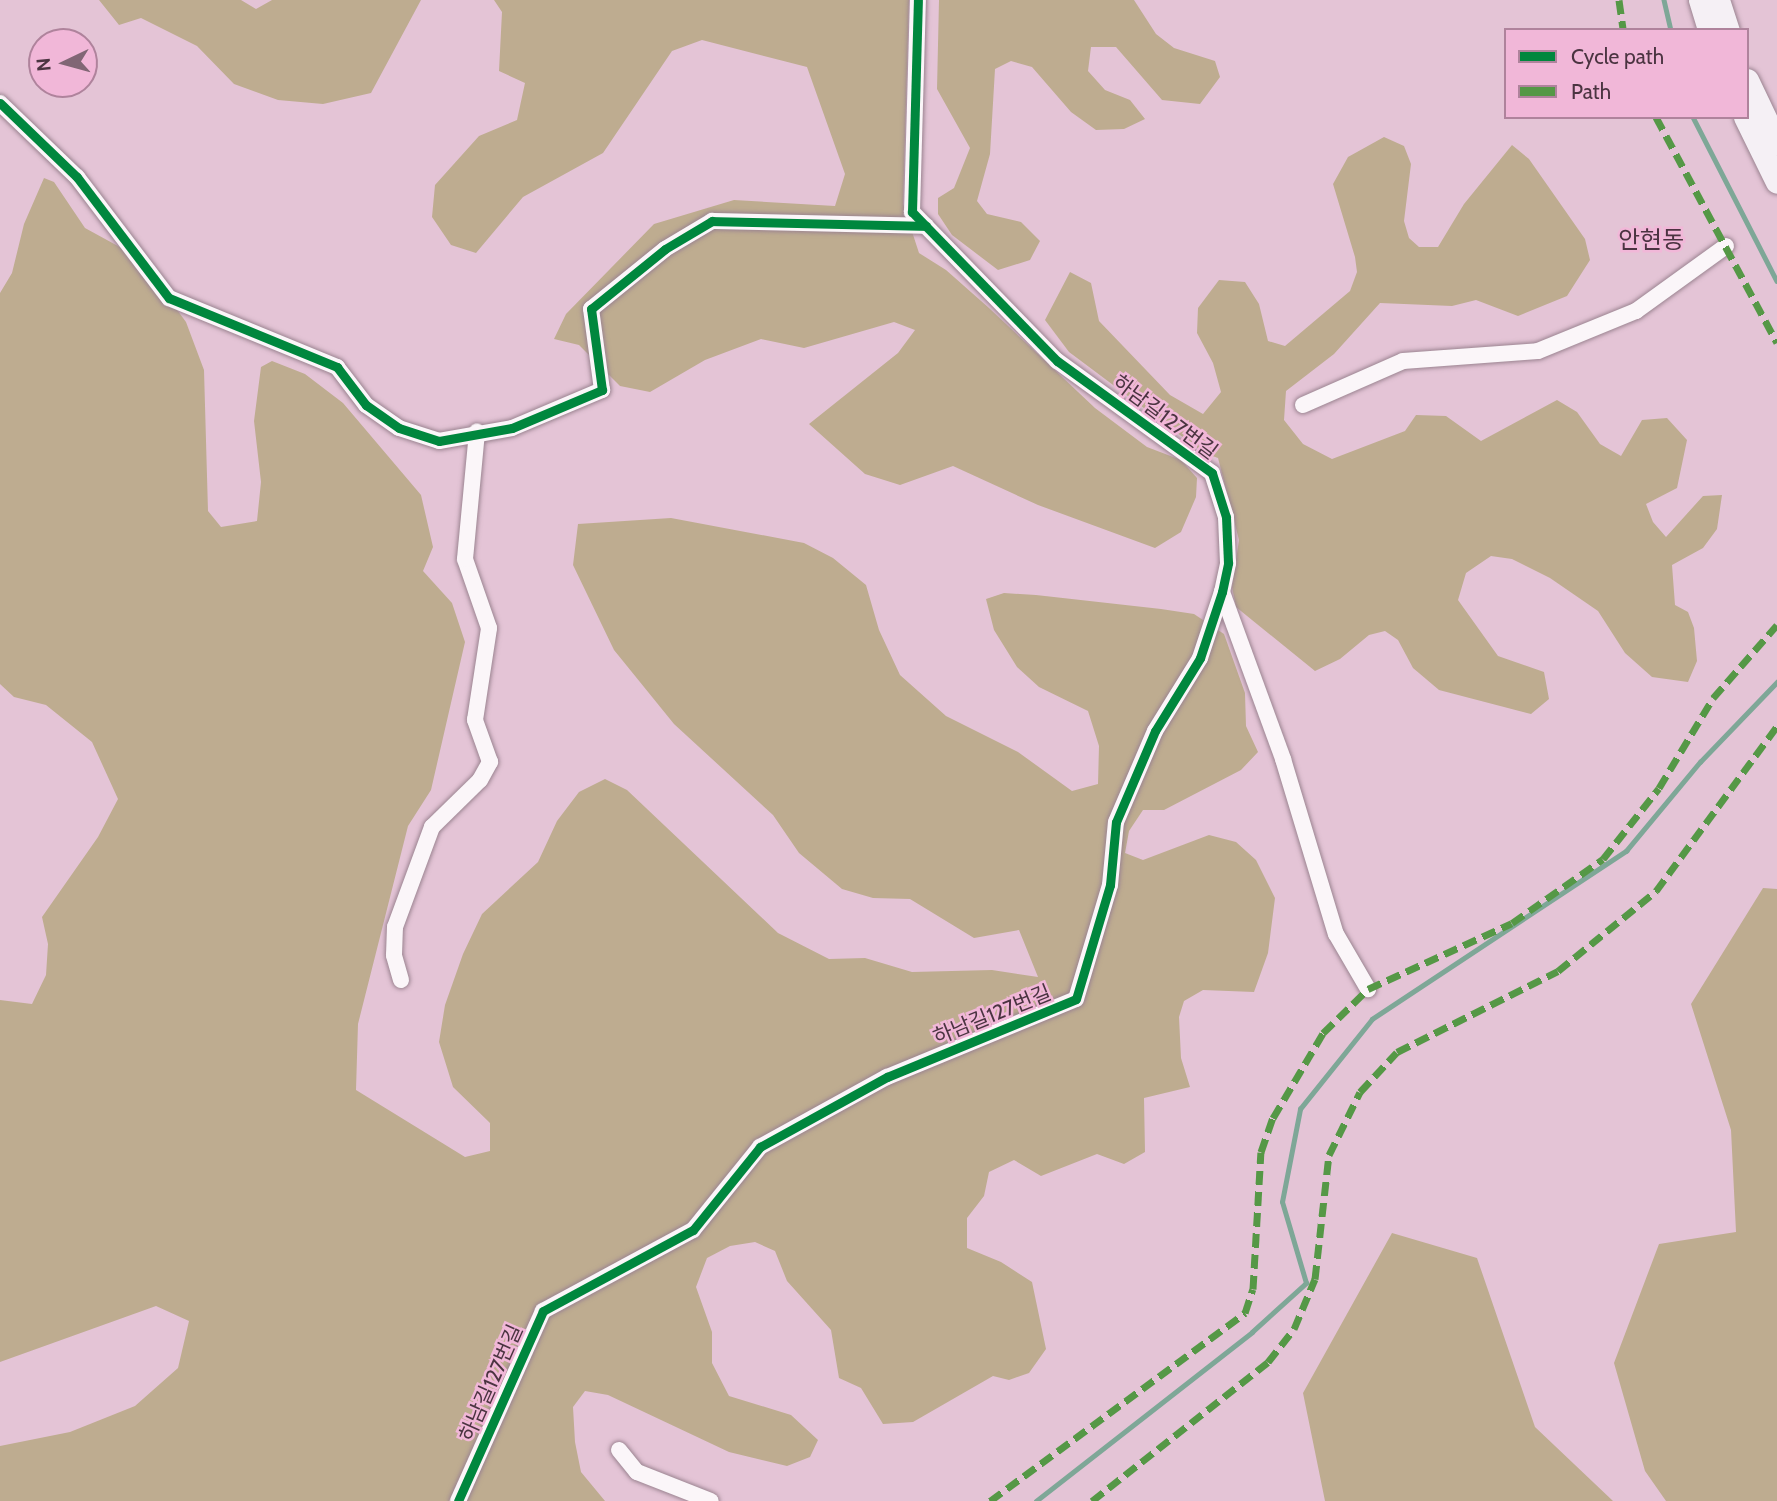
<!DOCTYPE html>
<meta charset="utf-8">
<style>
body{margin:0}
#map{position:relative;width:1777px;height:1501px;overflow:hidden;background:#e4c4d6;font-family:Cabin,"Noto Sans KR",sans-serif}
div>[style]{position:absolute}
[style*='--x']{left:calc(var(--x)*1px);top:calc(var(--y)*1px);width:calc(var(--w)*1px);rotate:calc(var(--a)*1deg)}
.forest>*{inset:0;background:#beac90}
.stream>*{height:4.5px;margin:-2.25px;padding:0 2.25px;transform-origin:2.25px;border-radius:2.25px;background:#7ea797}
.roads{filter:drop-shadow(0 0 2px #9b8491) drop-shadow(0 0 2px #9b8491)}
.street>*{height:16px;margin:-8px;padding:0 8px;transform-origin:8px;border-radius:8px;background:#fbf6f9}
.secondary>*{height:23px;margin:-11.5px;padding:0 11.5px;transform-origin:11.5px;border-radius:11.5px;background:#f5f0f5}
.quiet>*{height:7px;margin-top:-3.5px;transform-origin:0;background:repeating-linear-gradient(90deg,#559846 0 14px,transparent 0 21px)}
.cycleway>*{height:9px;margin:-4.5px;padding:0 4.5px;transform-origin:4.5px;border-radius:4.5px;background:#00873e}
span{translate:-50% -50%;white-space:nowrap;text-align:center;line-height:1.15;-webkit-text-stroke:5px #f1b7d8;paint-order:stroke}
.street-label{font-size:21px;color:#4b3441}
.quarter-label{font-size:24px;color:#4b3441}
.legend{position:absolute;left:1504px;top:28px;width:245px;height:91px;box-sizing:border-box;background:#f1b7d8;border:2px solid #af839c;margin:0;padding:9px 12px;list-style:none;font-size:21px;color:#4b3441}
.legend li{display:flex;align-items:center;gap:14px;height:35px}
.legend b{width:35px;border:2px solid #af839c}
.north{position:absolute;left:28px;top:28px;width:70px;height:70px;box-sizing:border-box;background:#f1b7d8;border:2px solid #af839c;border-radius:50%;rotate:265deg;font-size:19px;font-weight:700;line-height:28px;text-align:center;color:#4b3441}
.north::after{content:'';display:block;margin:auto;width:24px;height:32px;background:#816675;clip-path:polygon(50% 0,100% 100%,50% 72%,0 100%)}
</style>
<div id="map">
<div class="forest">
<i style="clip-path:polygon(99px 0,241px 0,256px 9px,272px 0,421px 0,371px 93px,323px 104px,278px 100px,234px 84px,197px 46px,141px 18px,119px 25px)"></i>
<i style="clip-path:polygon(494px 0,909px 0,903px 204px,919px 253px,946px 270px,989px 308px,1095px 408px,1147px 447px,1181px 460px,1197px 478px,1196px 497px,1181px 532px,1155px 548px,1038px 505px,953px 466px,900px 485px,865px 474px,809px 424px,898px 353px,915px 330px,894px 322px,804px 348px,761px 339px,705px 360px,650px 392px,620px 386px,579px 345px,554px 339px,566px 314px,654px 224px,734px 200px,835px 206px,845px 174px,807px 67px,702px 40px,672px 51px,603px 153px,523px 197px,476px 253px,451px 245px,432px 217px,435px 185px,479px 136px,517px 120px,525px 83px,499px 71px,502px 12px)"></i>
<i style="clip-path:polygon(939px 0,1134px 0,1156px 34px,1174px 48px,1215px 61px,1220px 77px,1200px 104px,1162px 100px,1116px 47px,1091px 47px,1088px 71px,1105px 90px,1130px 100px,1145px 119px,1124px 129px,1096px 130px,1071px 112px,1032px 67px,1011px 61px,995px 69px,990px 154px,977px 201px,987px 214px,1021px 222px,1040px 241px,1030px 260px,998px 270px,952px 235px,938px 214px,938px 198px,954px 188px,970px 148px,937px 89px)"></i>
<i style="clip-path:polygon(1384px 137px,1404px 146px,1411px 164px,1404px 221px,1409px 238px,1419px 247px,1438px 247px,1464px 204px,1512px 145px,1529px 159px,1585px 239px,1590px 260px,1567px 296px,1518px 316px,1476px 300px,1452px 306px,1380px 303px,1334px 354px,1286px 391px,1284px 420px,1303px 444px,1332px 459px,1405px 431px,1416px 415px,1446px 416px,1481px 441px,1557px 400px,1577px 412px,1600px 444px,1621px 456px,1642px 420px,1667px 418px,1687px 440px,1677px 488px,1646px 504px,1653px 522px,1666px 537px,1703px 496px,1722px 495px,1717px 529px,1703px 548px,1672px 565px,1675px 605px,1688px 612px,1694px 628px,1697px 661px,1688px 682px,1652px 677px,1625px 653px,1598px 611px,1550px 578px,1512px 559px,1491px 556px,1466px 573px,1458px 600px,1498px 656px,1544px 672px,1549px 699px,1531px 714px,1439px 690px,1413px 668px,1398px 640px,1385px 631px,1369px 635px,1340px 659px,1315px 671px,1236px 607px,1232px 587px,1239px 540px,1218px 458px,1204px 453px,1069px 352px,1045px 320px,1070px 272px,1091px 283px,1099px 321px,1170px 395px,1203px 414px,1221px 392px,1213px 363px,1197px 333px,1198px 308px,1219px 280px,1245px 282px,1259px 304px,1268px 341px,1285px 346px,1350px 291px,1357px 272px,1355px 257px,1333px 184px,1348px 157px)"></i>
<i style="clip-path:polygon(44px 178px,54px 182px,85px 228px,138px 257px,186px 322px,204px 370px,208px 511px,221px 527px,257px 521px,261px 482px,254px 421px,261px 367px,272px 361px,305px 374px,343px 403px,421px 495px,433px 547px,423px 571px,452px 603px,465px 642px,431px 790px,408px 826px,358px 1024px,356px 1090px,465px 1157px,490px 1151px,490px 1123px,453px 1087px,439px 1042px,445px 1005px,463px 954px,482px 914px,538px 862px,557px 821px,579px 792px,605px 779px,627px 790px,778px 933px,829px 959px,865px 958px,912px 972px,992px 970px,1038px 977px,1019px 930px,974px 938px,910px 899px,873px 898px,842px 889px,799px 853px,773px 815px,674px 724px,614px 650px,573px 565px,578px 524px,671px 518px,804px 543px,833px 558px,866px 585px,879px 630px,900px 675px,946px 716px,1018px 752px,1072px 791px,1098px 784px,1099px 746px,1088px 711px,1039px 687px,1017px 667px,994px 630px,986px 599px,1004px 593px,1036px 595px,1161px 609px,1194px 614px,1224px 634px,1245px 693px,1246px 726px,1258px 752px,1241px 770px,1164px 810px,1143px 810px,1129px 831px,1125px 853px,1143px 860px,1209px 835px,1236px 842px,1256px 860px,1275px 898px,1268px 953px,1254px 992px,1203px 990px,1184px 1001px,1179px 1017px,1181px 1058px,1190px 1087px,1144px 1098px,1145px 1152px,1124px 1164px,1097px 1154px,1041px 1176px,1014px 1160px,989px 1172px,984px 1196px,967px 1218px,967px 1248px,1001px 1262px,1032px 1282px,1046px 1349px,1029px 1373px,1009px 1380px,993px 1376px,913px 1422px,883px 1424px,861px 1388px,839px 1378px,831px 1330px,787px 1281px,775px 1251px,755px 1242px,730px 1246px,707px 1258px,696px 1287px,712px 1332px,712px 1363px,729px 1396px,791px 1415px,818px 1440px,810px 1457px,787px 1466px,729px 1452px,608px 1395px,585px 1391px,573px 1407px,575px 1442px,581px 1472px,605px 1501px,0 1501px,0 1446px,70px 1432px,135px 1406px,178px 1368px,189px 1321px,156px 1306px,0 1362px,0 1000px,32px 1004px,46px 975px,48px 944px,42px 917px,98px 837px,118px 799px,92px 742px,46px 705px,14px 697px,0 684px,0 293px,12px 273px,24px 224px)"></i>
<i style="clip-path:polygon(1763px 888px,1777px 889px,1777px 1501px,1666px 1501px,1645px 1471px,1614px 1363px,1659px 1244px,1736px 1232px,1731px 1130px,1691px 1004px)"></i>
<i style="clip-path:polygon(1392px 1233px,1477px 1258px,1535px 1427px,1613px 1501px,1325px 1501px,1303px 1393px)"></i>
</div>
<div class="stream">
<i style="--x:1664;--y:0;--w:31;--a:77"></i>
<i style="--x:1693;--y:117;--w:184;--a:62.9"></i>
<i style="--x:1036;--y:1501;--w:274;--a:-38"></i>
<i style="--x:1252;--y:1332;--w:73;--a:-42.2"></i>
<i style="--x:1306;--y:1283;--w:84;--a:-106.5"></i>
<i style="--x:1282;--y:1202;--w:95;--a:-79"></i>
<i style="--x:1300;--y:1109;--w:115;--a:-51.3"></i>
<i style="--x:1372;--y:1019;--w:305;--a:-33.5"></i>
<i style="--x:1626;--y:851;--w:116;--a:-50.3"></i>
<i style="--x:1700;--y:762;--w:111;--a:-46.1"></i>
</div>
<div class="roads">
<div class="street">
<i style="--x:0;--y:103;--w:107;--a:43.9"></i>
<i style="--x:77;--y:177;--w:152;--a:52.8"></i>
<i style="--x:169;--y:298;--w:182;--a:22.3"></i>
<i style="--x:337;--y:367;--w:48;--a:52.7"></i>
<i style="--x:366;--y:405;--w:40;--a:34.9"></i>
<i style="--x:399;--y:428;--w:42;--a:18"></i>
<i style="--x:439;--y:441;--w:74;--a:-10.1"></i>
<i style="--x:512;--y:428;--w:98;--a:-22.9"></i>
<i style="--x:602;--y:390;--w:82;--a:-97.7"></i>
<i style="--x:591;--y:309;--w:95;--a:-39"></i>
<i style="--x:665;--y:249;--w:55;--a:-30.8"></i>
<i style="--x:712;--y:221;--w:214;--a:1.3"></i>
<i style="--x:1303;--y:405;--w:109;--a:-23.7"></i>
<i style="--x:1403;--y:361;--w:135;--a:-4.2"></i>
<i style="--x:1538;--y:351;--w:106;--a:-22.2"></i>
<i style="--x:1636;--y:311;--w:111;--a:-35.8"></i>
<i style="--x:1222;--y:592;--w:178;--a:69.9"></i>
<i style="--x:1283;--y:759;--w:183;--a:73.2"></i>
<i style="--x:1336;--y:934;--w:64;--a:59.8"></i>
<i style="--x:401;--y:980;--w:26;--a:-106"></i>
<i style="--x:394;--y:955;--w:28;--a:-88"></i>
<i style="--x:395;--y:927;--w:107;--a:-69.7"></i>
<i style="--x:432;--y:827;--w:67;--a:-44.4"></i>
<i style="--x:480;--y:780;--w:21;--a:-61"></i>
<i style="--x:490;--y:762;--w:45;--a:-109.7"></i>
<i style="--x:475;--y:720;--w:93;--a:-81.3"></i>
<i style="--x:489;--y:628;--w:73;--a:-109.2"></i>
<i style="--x:465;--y:559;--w:128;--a:-84.6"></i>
<i style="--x:619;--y:1450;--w:28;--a:51"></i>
<i style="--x:637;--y:1472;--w:79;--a:21.4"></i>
<i style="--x:458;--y:1501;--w:208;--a:-65.9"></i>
<i style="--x:543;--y:1311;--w:170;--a:-28.4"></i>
<i style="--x:693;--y:1230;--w:107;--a:-51.1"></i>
<i style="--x:760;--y:1147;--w:145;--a:-28.9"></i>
<i style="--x:887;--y:1077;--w:204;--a:-22.4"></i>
<i style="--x:1076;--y:999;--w:119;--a:-73.4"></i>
<i style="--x:1110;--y:885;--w:63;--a:-84.6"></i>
<i style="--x:1116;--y:822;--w:99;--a:-66.8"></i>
<i style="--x:1155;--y:731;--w:86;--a:-58.3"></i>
<i style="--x:1200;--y:658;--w:70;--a:-71.6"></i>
<i style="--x:1222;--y:592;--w:30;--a:-78"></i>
<i style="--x:1228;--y:563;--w:46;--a:-92.5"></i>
<i style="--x:1226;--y:517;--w:46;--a:-107.7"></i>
<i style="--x:1212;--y:473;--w:191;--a:-144.1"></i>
<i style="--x:1057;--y:361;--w:208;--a:-134.2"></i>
<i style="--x:912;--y:212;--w:212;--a:-88.4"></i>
</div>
<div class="secondary">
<i style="--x:1700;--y:0;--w:31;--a:73"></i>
<i style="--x:1718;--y:0;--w:32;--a:72"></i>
<i style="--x:1747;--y:80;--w:70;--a:64.5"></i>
<i style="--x:1745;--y:117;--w:72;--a:63.8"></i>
</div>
</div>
<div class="quiet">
<i style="--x:1619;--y:0;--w:30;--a:82"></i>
<i style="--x:1656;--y:117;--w:256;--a:61.8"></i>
<i style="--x:990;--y:1501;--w:317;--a:-36.4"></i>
<i style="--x:1245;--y:1313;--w:25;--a:-72"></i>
<i style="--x:1253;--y:1289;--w:137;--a:-86.7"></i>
<i style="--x:1261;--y:1152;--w:36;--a:-71"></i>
<i style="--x:1273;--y:1118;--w:99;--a:-59.5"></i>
<i style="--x:1323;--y:1033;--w:63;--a:-44.4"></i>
<i style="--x:1368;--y:989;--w:158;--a:-24.6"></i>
<i style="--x:1512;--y:923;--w:111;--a:-35.1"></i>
<i style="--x:1603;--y:859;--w:90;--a:-51.7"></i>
<i style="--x:1659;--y:788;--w:105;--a:-59"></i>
<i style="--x:1713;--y:698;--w:97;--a:-48.8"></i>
<i style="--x:1092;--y:1501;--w:224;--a:-38.3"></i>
<i style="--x:1268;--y:1362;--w:42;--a:-51.8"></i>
<i style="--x:1294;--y:1329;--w:54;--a:-67.2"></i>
<i style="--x:1315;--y:1279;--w:125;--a:-83.6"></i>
<i style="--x:1329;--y:1155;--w:70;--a:-63.8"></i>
<i style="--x:1360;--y:1092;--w:54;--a:-47.2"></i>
<i style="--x:1397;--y:1052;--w:180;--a:-26.7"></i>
<i style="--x:1558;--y:971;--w:127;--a:-39.2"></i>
<i style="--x:1656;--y:891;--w:205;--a:-53.7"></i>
</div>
<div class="cycleway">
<i style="--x:0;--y:103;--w:107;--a:43.9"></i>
<i style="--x:77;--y:177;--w:152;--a:52.8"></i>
<i style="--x:169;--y:298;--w:182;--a:22.3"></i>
<i style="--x:337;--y:367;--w:48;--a:52.7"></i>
<i style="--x:366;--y:405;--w:40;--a:34.9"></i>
<i style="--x:399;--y:428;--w:42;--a:18"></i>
<i style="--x:439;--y:441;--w:74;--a:-10.1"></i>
<i style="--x:512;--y:428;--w:98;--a:-22.9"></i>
<i style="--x:602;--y:390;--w:82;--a:-97.7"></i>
<i style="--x:591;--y:309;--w:95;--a:-39"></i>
<i style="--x:665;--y:249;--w:55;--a:-30.8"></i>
<i style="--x:712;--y:221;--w:214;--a:1.3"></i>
<i style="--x:458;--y:1501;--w:208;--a:-65.9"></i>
<i style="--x:543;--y:1311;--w:170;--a:-28.4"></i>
<i style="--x:693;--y:1230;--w:107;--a:-51.1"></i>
<i style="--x:760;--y:1147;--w:145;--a:-28.9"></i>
<i style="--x:887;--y:1077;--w:204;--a:-22.4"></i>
<i style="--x:1076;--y:999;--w:119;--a:-73.4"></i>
<i style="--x:1110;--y:885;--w:63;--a:-84.6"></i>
<i style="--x:1116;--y:822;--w:99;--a:-66.8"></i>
<i style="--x:1155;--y:731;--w:86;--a:-58.3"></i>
<i style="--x:1200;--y:658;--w:70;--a:-71.6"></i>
<i style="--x:1222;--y:592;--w:30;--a:-78"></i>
<i style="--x:1228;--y:563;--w:46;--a:-92.5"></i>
<i style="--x:1226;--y:517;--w:46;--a:-107.7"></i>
<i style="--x:1212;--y:473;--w:191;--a:-144.1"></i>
<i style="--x:1057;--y:361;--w:208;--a:-134.2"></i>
<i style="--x:912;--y:212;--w:212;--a:-88.4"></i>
</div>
<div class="street-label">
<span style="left:1165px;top:417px;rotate:37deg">하남길127번길</span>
<span style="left:992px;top:1015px;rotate:-22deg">하남길127번길</span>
<span style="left:491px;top:1383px;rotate:-66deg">하남길127번길</span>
</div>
<div class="quarter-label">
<span style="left:1651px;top:240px">안현동</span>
</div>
<ul class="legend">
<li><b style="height:9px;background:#00873e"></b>Cycle path</li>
<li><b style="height:9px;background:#559846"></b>Path</li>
</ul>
<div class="north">N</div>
</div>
